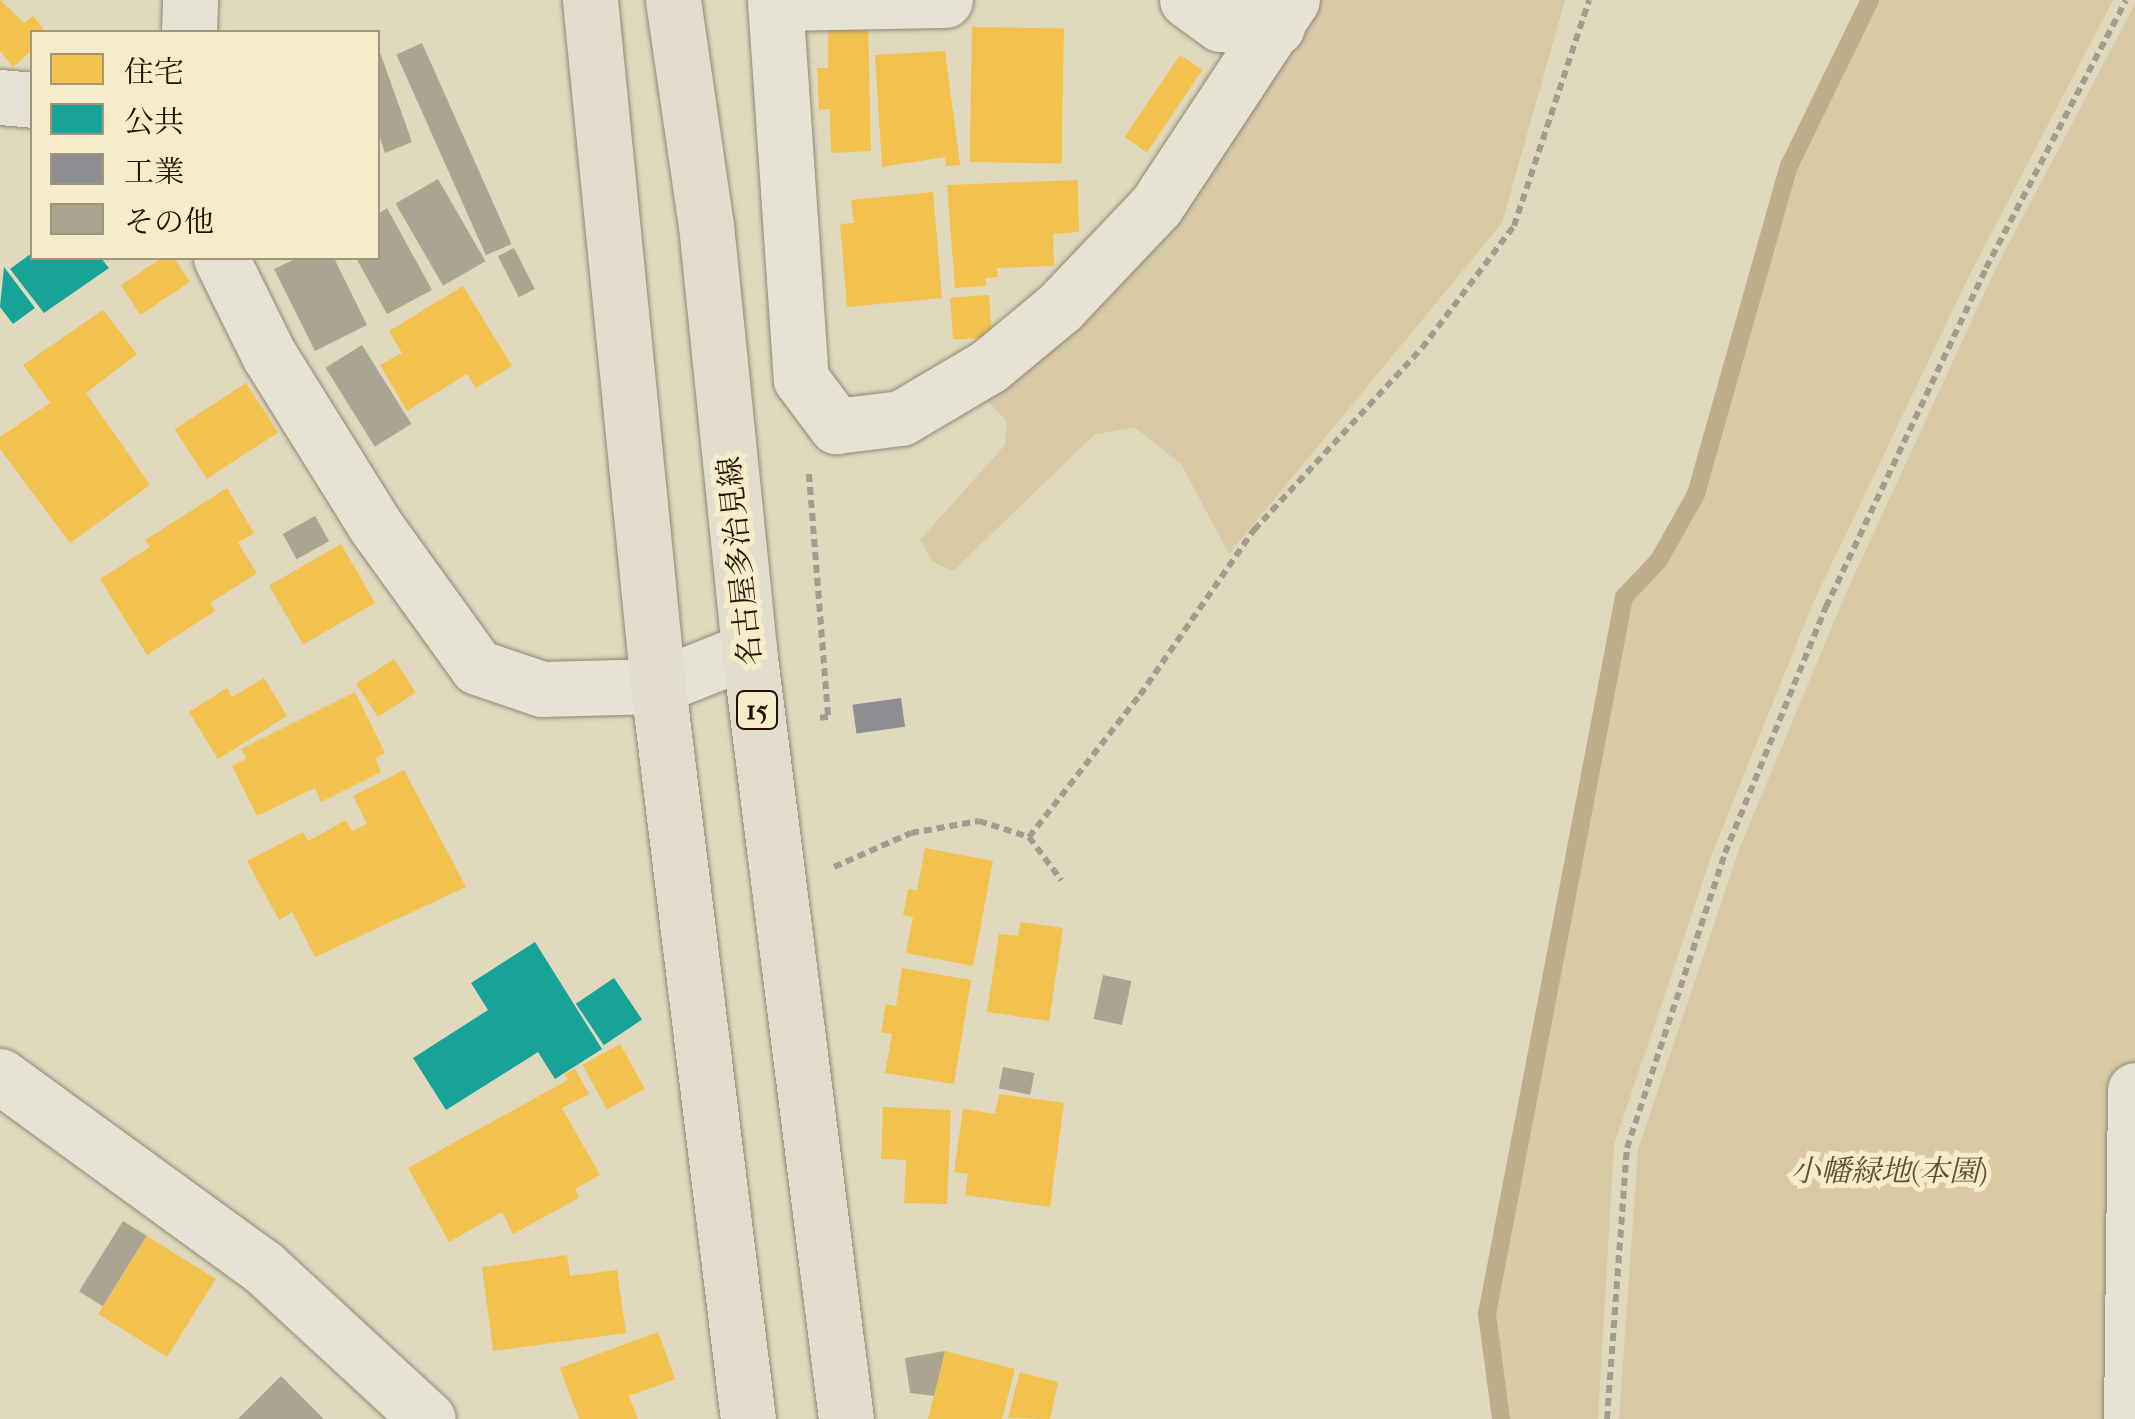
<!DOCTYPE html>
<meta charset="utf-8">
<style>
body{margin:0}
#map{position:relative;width:2135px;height:1419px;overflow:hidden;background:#e1d9bd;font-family:"IM FELL French Canon","Noto Serif JP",serif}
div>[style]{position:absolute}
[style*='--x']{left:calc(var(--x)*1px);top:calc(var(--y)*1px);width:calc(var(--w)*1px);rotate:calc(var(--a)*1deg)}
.green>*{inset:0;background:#d7caa5}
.homes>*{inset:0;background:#f2c14e;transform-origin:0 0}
.public>*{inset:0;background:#17a398;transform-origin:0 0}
.industry>*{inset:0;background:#8d8d92;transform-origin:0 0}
.stream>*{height:18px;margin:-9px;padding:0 9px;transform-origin:9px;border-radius:9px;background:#bcae8a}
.building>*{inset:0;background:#aba490;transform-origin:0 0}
.path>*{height:6px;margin-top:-3px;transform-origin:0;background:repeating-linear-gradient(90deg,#a19c8f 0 8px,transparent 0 13px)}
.roads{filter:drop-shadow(0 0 2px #8e8776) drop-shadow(0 0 2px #8e8776)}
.minor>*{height:55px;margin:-27.5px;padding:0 27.5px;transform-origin:27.5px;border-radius:27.5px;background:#e6e2d4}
.major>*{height:55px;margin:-27.5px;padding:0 27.5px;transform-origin:27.5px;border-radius:27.5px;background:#e2ddcd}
span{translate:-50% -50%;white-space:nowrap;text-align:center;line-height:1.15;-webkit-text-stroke:10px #f5ecca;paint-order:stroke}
.shield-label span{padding:2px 8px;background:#f5ecca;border:2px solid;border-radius:8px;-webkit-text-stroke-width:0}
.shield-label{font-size:28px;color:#271202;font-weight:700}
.street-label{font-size:30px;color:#271202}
.park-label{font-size:30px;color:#614e34;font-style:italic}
.legend{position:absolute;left:30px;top:30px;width:350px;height:230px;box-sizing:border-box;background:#f5ecca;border:2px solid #a3957a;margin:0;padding:12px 18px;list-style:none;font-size:30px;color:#271202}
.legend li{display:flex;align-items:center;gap:20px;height:50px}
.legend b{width:50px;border:2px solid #a3957a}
</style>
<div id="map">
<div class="green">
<i style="clip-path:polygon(1317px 0,1565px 0,1502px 223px,1229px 554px,1181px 464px,1134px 427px,1094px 435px,953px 571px,933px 562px,920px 540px,1005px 445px,1007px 421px,984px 398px)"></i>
<i style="clip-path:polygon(1877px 0,2113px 0,1969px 276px,1813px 603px,1712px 854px,1614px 1145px,1598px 1419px,1507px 1419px,1494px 1305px,1629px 599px,1664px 567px,1702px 491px,1797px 162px)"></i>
<i style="clip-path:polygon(2135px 4px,2135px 1419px,1619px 1419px,1638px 1150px,1740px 847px,1846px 593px,1996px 268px)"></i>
</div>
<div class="homes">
<i style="clip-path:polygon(0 0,24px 23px,33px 16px,46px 32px,32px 32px,32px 50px,13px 67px,0 51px)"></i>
<i style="clip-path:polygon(868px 23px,871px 151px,831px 153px,830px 109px,819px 110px,817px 68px,828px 68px,828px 25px)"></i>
<i style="left:972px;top:27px;width:92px;height:135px;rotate:1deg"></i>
<i style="clip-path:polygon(945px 51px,960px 165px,946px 166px,945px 157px,882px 167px,875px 55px)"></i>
<i style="left:1180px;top:55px;width:27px;height:99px;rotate:34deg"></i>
<i style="clip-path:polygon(1078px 180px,1079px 232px,1053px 234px,1054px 266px,997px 268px,998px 277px,985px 278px,986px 286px,955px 288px,947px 185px)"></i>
<i style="clip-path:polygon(933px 192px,942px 298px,847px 307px,840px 224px,854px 223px,851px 200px)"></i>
<i style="clip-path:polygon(162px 258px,174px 258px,190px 282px,140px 315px,121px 285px)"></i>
<i style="clip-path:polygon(463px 286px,512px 366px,476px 388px,467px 374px,407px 411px,380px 365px,402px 353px,389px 331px)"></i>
<i style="left:989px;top:295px;width:42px;height:39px;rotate:86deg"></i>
<i style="clip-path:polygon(103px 310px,137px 354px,86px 393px,150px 485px,70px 543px,0 449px,0 437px,50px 403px,23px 365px)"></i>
<i style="left:246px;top:383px;width:59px;height:85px;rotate:57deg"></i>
<i style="clip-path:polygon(227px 488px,254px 533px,238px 543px,257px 573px,210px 603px,215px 611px,147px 655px,100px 579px,150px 547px,145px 540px)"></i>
<i style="left:341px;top:544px;width:68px;height:83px;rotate:60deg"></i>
<i style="left:394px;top:659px;width:40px;height:45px;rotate:57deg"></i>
<i style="clip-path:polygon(264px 678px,287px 716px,218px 759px,189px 712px,227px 688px,232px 697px)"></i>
<i style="clip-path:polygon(355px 692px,385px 753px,375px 758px,381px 772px,321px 802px,315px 788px,257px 816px,232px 766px,247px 758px,241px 749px)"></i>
<i style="clip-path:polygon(404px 770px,466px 887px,315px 957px,292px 912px,279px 920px,247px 861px,303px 832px,308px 841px,346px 820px,352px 831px,367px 824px,353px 796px)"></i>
<i style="clip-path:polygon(925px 848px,993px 861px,973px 966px,906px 953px,913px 917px,903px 915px,908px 889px,917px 890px)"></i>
<i style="clip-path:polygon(1021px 922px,1063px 928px,1049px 1021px,987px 1012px,999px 934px,1018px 936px)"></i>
<i style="clip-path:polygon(902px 968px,971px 980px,954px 1084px,885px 1073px,892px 1034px,881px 1032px,886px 1004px,896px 1006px)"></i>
<i style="left:620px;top:1044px;width:51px;height:43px;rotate:61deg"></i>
<i style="clip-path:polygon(575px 1069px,589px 1094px,562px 1108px,600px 1175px,575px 1189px,579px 1198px,513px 1234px,502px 1212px,449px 1242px,408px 1168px,568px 1080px,564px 1074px)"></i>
<i style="clip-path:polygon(999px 1094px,1064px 1103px,1050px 1207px,965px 1195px,968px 1174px,954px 1172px,963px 1109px,995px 1114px)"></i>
<i style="clip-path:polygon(883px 1107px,951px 1110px,947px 1204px,904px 1203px,906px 1160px,881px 1159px)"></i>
<i style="left:147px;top:1236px;width:81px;height:92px;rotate:32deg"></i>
<i style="clip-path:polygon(567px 1255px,570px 1276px,617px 1270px,626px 1333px,493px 1351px,482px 1267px)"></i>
<i style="clip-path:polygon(658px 1332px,675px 1379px,629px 1396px,638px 1419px,579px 1419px,560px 1368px)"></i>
<i style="clip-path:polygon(945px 1351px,1015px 1369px,1002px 1419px,928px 1419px)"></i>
<i style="clip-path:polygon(1020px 1372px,1058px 1382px,1050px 1419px,1008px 1418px)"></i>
</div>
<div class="public">
<i style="clip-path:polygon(32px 253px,101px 258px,109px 268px,44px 313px,10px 269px)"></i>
<i style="clip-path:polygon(4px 267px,35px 308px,13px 324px,0 307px)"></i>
<i style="clip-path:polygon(535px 942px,602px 1049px,555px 1079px,538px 1052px,446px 1110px,413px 1058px,488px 1010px,471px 983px)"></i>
<i style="left:614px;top:978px;width:50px;height:46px;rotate:56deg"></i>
</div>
<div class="industry">
<i style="left:901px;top:698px;width:29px;height:49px;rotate:82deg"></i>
</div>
<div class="stream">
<i style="--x:1501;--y:1419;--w:106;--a:-97.6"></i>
<i style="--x:1487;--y:1314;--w:730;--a:-79.18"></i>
<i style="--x:1624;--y:597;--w:51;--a:-46.6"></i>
<i style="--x:1659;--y:560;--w:76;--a:-60.7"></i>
<i style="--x:1696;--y:494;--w:341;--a:-74.2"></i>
<i style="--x:1789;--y:166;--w:185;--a:-64"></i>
</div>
<div class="building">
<i style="left:422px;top:43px;width:220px;height:28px;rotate:66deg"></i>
<i style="clip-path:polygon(378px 47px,412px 142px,385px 153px,378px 132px)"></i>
<i style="left:438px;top:179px;width:95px;height:49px;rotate:60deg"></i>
<i style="clip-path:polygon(387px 208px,432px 290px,387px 314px,356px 258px,378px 258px,378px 214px)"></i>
<i style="left:514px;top:248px;width:46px;height:18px;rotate:63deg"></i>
<i style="clip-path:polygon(297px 258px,334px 258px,367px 325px,315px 351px,274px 269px)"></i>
<i style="left:362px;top:345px;width:93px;height:43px;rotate:58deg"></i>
<i style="left:315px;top:516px;width:29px;height:37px;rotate:61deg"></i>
<i style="left:1103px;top:975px;width:29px;height:45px;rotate:12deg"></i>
<i style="left:1003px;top:1067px;width:32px;height:22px;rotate:11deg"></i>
<i style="left:123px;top:1221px;width:28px;height:83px;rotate:32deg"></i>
<i style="clip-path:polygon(945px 1351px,934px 1396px,910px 1393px,905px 1358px)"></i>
<i style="clip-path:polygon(281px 1376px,324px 1419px,238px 1419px)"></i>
</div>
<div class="path">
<i style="--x:809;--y:474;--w:244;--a:85.5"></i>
<i style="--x:828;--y:717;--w:13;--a:176"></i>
<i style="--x:1029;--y:837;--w:180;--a:-52"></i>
<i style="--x:1140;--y:695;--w:201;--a:-55.4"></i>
<i style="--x:1254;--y:530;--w:248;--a:-47.3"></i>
<i style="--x:1422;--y:348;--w:153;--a:-53"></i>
<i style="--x:1514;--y:226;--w:238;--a:-71.6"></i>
<i style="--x:834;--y:867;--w:84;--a:-23.8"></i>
<i style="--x:911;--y:833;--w:69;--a:-10"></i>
<i style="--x:979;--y:821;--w:52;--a:17.7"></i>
<i style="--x:1029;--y:837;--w:54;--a:53.3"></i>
<i style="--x:1607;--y:1419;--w:272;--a:-85.8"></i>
<i style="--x:1627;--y:1148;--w:311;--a:-71.6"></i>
<i style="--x:1725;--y:853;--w:266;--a:-67.7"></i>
<i style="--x:1826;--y:607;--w:375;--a:-64.7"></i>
<i style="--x:1986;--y:268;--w:302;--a:-62.4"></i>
</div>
<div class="roads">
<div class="minor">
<i style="--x:775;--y:0;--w:380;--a:86.1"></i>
<i style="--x:801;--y:379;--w:59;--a:53.3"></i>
<i style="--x:836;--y:426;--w:65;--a:-7"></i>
<i style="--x:901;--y:418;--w:102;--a:-30.6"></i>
<i style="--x:989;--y:366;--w:92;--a:-39.7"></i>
<i style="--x:1060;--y:307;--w:139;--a:-46.5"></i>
<i style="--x:1156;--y:206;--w:247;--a:-56.6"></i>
<i style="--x:1187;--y:0;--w:41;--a:36"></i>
<i style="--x:1220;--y:24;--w:57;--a:3"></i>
<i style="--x:776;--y:3;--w:169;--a:-1"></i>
<i style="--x:189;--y:32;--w:32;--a:-88"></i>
<i style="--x:0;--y:97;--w:32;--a:5"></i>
<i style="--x:221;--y:258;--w:108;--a:63.7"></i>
<i style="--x:269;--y:355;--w:199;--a:58.1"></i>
<i style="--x:374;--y:524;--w:176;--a:54.2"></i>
<i style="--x:477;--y:667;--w:69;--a:18.7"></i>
<i style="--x:542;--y:689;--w:116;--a:-1.5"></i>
<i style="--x:658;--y:686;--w:98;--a:-21.6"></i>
<i style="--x:0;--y:1076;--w:325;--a:36"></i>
<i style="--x:263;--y:1267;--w:224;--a:42.7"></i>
<i style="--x:2131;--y:1419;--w:329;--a:-89.3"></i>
</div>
<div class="major">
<i style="--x:590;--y:0;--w:689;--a:84.34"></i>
<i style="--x:658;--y:686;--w:739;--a:83"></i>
<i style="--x:673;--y:0;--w:227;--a:81.7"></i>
<i style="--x:706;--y:225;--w:427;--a:84.2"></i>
<i style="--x:749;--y:650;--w:775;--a:82.81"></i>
</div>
</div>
<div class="shield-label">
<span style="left:757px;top:710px">15</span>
</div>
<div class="street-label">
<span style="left:741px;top:561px;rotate:-96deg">名古屋多治見線</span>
</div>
<div class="park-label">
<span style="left:1889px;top:1172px">小幡緑地(本園)</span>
</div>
<ul class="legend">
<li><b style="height:28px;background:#f2c14e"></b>住宅</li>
<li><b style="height:28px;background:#17a398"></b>公共</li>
<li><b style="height:28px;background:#8d8d92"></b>工業</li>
<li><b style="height:28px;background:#aba490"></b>その他</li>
</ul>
</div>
